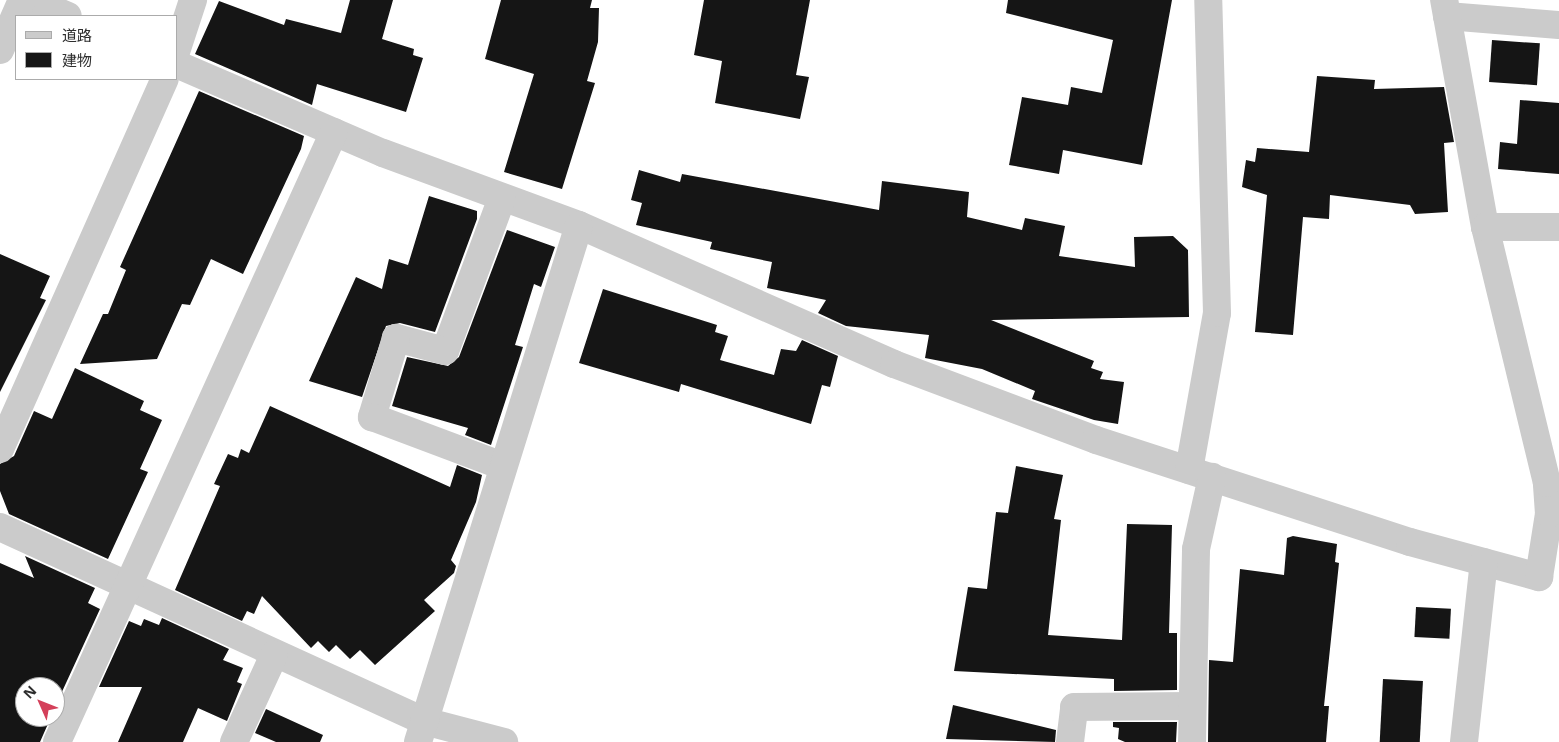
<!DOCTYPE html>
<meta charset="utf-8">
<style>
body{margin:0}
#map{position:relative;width:1559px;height:742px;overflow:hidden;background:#fff;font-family:"Noto Sans","Noto Sans JP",sans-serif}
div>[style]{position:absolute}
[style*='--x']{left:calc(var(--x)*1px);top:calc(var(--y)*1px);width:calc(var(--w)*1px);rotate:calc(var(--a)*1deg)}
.building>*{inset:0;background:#151515;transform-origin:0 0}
.minor>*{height:28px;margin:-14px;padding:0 14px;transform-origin:14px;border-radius:14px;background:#cbcbcb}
span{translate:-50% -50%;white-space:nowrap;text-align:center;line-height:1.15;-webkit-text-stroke:5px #fff;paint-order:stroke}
.legend{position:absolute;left:15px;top:15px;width:162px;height:65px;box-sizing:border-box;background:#fff;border:1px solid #ababab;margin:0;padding:6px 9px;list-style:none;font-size:15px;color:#2e2e2e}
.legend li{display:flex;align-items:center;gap:10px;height:25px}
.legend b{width:25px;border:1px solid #ababab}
.north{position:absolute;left:15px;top:677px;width:50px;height:50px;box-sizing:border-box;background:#fff;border:1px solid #ababab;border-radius:50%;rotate:314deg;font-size:14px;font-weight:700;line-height:20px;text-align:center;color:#2e2e2e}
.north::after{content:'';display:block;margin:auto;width:18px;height:22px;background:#d4405a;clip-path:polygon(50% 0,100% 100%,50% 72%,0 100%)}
</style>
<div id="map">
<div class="building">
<i style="clip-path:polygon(350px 0,393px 0,382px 39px,414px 49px,413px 55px,423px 58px,406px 112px,317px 84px,312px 105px,195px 54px,219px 1px,284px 25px,286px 19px,341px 33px)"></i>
<i style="clip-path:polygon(501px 0,592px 0,590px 8px,599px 8px,598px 42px,587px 81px,595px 83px,562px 189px,504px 172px,534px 74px,485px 59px)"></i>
<i style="clip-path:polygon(704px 0,810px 0,796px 75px,809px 77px,800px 119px,715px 103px,722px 61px,694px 55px)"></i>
<i style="clip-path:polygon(1008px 0,1172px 0,1142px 165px,1063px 150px,1059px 174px,1009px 165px,1022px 97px,1068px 105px,1071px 87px,1102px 93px,1113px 40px,1006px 13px)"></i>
<i style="left:1492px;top:40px;width:48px;height:42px;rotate:4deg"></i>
<i style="clip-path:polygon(1317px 76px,1375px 80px,1374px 89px,1444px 87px,1454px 142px,1444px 143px,1448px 212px,1415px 214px,1410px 205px,1330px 195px,1329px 219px,1303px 217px,1293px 335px,1255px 332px,1267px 195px,1242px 187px,1246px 160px,1255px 162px,1257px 148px,1309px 152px)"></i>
<i style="clip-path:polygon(199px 91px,304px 136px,301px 149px,243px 274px,211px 259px,190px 305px,182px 304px,157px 359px,80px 364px,103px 314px,108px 314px,126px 270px,120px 267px)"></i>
<i style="clip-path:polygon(1520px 100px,1559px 103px,1559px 174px,1498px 169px,1500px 142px,1517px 144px)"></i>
<i style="clip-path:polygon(639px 170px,680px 182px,682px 174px,879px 210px,882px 181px,969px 192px,967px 217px,1022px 230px,1025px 218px,1065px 226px,1059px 256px,1135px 267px,1134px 237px,1173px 236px,1188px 250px,1189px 317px,991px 320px,1094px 361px,1091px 368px,1103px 372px,1100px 379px,1124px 382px,1118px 424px,1094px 420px,1032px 399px,1035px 391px,982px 369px,925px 358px,929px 335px,846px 326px,818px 313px,826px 300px,767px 288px,772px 262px,710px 249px,712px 242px,636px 225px,642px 203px,631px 200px)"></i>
<i style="clip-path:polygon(429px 196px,477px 211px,477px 219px,435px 332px,400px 323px,386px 326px,362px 397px,309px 381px,356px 277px,382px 289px,389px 259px,408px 265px)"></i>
<i style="clip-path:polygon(507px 230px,555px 247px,541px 287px,534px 284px,515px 345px,523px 347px,491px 445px,465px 435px,468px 428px,392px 406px,407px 357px,448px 366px,459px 357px)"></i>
<i style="clip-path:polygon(0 254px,50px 276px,40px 298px,46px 300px,0 392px)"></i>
<i style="clip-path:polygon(603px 289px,717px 325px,715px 332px,728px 336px,720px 360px,774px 375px,781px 349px,796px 351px,802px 340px,838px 356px,830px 387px,822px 385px,811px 424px,681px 384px,679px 392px,579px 363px)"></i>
<i style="clip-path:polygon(75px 368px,144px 401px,140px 410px,162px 420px,140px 469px,148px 472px,108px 559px,9px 514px,0 491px,0 464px,14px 456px,34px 411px,52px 419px)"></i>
<i style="clip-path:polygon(270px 406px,450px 487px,457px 465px,482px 475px,476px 502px,451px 560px,456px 566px,454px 573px,424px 600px,435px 611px,375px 665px,360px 650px,350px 659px,336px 645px,329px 652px,318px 641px,311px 648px,262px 596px,254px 614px,247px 611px,242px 621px,175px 590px,220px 486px,214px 484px,228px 454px,238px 458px,241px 449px,249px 453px)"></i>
<i style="clip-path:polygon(1016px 466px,1063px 475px,1054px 519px,1061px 520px,1048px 635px,1122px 640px,1127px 524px,1172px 525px,1169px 633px,1177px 633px,1177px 690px,1114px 691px,1114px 679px,954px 671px,968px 587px,987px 589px,996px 512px,1008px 513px)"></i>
<i style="clip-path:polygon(1293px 536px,1337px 544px,1335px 562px,1339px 563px,1324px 706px,1329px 706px,1326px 742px,1208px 742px,1209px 660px,1233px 662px,1240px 569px,1284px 575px,1287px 538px)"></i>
<i style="clip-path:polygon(25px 556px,95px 588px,88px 603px,100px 609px,55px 707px,55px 687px,25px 687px,25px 717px,51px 717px,40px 742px,0 742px,0 563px,34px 578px)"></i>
<i style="left:1416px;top:607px;width:35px;height:30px;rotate:3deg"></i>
<i style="clip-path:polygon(162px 618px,229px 649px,223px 660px,243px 668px,237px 682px,242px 684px,227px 721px,198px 708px,183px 742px,118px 742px,142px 687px,99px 687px,129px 621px,141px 626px,144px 619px,159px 625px)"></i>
<i style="left:1383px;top:679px;width:40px;height:63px;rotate:3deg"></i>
<i style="clip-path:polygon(953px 705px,1056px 730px,1055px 742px,946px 739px)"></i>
<i style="clip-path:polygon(266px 709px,323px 735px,320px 742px,276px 742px,255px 733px)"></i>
<i style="clip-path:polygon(1113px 722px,1177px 722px,1176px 742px,1125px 742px,1118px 739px,1119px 728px,1113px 727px)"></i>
</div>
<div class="minor">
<i style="--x:31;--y:0;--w:40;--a:23.4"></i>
<i style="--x:1447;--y:16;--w:112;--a:4.6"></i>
<i style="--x:0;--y:50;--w:55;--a:-66.3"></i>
<i style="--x:176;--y:52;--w:55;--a:-71.9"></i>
<i style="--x:176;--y:64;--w:225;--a:23.3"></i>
<i style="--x:383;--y:153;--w:209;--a:20.2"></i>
<i style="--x:579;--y:225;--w:344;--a:23.8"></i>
<i style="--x:894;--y:364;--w:216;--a:20.6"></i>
<i style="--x:1096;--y:440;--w:330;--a:18"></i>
<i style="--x:1410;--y:542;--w:134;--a:15.2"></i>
<i style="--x:1539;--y:577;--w:64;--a:-81"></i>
<i style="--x:1549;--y:514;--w:31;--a:-94"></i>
<i style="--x:1547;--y:483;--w:263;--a:-103.6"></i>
<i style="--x:1485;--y:227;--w:231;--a:-100.2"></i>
<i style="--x:502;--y:198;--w:163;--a:110.4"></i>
<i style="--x:445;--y:351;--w:51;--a:-165.1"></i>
<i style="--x:396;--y:338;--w:83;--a:106.9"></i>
<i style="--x:372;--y:417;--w:140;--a:20.5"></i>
<i style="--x:1485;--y:227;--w:74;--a:0"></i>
<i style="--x:0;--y:449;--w:405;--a:-66"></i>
<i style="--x:1189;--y:470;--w:159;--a:-79.9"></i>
<i style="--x:1217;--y:313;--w:313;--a:-91.6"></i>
<i style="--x:0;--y:527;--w:466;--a:24.6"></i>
<i style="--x:424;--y:721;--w:83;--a:14.7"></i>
<i style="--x:57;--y:742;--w:670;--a:-65.58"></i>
<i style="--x:234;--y:742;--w:96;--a:-65.3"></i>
<i style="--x:418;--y:742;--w:541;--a:-72.7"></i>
<i style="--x:1070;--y:742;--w:35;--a:-83"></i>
<i style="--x:1074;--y:707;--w:117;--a:-0.5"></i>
<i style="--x:1192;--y:742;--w:193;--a:-88.8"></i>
<i style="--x:1196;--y:549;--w:74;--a:-77.5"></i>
<i style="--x:1464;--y:742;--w:181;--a:-83.7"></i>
</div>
<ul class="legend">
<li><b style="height:6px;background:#cbcbcb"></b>道路</li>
<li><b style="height:14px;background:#151515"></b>建物</li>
</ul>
<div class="north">N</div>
</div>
